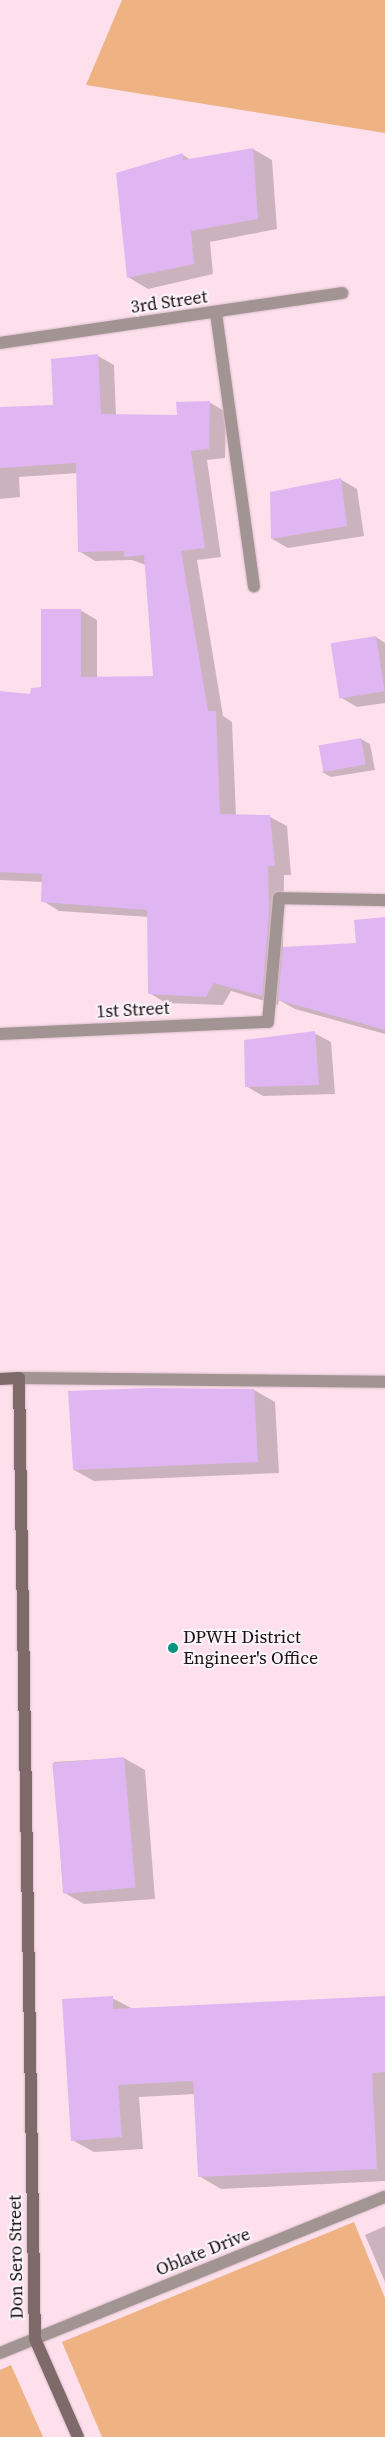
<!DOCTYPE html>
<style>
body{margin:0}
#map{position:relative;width:385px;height:2437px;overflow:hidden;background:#fee0ed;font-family:"Source Serif 4",serif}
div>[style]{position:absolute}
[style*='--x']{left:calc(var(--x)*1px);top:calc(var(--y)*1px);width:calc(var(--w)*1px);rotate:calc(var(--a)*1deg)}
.green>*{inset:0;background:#eeb283}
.shadow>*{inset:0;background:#0003}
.building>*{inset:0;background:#e0b6f2;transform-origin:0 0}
.roads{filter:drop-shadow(0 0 1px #d9bfca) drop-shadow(0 0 1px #d9bfca)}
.street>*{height:12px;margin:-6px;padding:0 6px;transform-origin:6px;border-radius:6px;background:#a29493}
.secondary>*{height:12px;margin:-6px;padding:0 6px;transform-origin:6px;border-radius:6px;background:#7e6b69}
.dots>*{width:14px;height:14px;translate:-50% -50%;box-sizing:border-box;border:2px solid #fbf5f8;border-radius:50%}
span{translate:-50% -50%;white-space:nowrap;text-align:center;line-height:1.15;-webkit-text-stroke:4px #fbf5f8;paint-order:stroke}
.street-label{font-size:18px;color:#190f14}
.poi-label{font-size:18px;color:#190f14}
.left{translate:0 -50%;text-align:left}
</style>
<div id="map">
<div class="green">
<i style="clip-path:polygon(122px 0,385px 0,385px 133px,86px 85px)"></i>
<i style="clip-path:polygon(354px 2222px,385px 2298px,385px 2437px,102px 2437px,62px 2342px)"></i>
<i style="clip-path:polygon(11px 2365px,43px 2437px,0 2437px,0 2370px)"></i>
</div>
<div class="shadow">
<i style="clip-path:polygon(253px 149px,272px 160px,277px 229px,210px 242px,213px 274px,148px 289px,128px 277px,183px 155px,191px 160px)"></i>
<i style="clip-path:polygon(98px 356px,114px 365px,116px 416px,178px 416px,209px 402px,226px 412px,225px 458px,207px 460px,221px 557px,197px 560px,223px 716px,232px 722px,236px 816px,270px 817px,287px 826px,291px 875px,284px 875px,283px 948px,357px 944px,385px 918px,385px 1034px,295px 1009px,279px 1000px,278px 1005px,231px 991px,223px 1005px,166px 1003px,149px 993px,149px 917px,59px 911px,43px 901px,43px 882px,0 880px,0 692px,32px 696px,42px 689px,80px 610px,97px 620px,97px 678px,155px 677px,146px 565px,132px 560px,95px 561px,79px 551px,78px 473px,19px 477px,20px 497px,0 499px,0 409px,54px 406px)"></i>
<i style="clip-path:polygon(340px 479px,357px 489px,364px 536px,288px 548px,272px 539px)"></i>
<i style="clip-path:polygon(376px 637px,385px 643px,385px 703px,357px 707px,340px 697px)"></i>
<i style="clip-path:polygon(361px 739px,370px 744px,375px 770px,331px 777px,322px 772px)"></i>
<i style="clip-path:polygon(314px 1033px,331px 1042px,335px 1094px,263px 1096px,246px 1086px)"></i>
<i style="clip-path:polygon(149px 1389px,254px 1390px,275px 1402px,279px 1473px,94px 1481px,74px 1470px)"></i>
<i style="clip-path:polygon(124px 1758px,145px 1770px,155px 1899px,84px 1904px,63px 1892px,54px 1762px)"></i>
<i style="clip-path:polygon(385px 1997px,385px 2181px,221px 2189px,199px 2176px,195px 2094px,139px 2097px,143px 2149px,94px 2152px,72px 2140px,112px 1998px,133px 2009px)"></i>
<i style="clip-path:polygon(385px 2226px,385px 2282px,365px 2235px)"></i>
</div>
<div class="building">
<i style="clip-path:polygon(253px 148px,258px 219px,191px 231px,194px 264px,127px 278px,116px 173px,183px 153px,183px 160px)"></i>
<i style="clip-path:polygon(98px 354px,101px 414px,177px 415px,176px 402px,210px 401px,209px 449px,191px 451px,205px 548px,181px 551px,208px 711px,216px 711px,220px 814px,270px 815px,275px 866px,268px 866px,269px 914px,262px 996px,214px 983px,206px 997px,148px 994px,147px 910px,41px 902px,42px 874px,0 872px,0 691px,30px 694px,31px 688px,41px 687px,41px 609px,81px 609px,81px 677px,153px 676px,144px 555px,124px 557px,124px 551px,78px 552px,76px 463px,0 468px,0 407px,53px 405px,51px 359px)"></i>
<i style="clip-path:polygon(341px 478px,347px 526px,271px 539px,270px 492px)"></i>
<i style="left:376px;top:636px;width:56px;height:46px;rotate:81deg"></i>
<i style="left:361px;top:738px;width:27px;height:43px;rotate:80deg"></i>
<i style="clip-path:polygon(385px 917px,385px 1030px,278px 1000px,283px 947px,356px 943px,354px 920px)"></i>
<i style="clip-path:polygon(315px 1031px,319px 1085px,245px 1087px,244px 1040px)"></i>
<i style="clip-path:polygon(149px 1388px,254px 1389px,258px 1462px,73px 1470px,68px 1391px)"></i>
<i style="left:124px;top:1757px;width:131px;height:72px;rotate:85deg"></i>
<i style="clip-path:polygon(113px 1996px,113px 2009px,385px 1996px,385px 2072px,372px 2073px,377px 2169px,198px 2177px,193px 2081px,118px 2085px,122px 2137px,71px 2141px,62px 1999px)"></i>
</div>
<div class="roads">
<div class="street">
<i style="--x:216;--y:313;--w:276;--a:82.1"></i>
<i style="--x:0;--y:343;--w:346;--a:-8.3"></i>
<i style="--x:0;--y:1034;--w:268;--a:-2.6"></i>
<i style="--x:268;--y:1022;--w:124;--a:-84.9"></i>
<i style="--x:279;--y:898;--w:106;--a:1.1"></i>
<i style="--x:19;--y:1378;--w:366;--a:0.6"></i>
<i style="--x:0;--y:2353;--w:415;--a:-22.1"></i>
</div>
<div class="secondary">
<i style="--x:0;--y:1379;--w:19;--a:-3"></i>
<i style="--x:19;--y:1378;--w:961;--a:89.05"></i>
<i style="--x:35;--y:2339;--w:107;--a:66.3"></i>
</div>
</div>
<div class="dots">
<i style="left:173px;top:1648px;background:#06937f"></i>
</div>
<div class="street-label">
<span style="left:169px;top:302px;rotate:-8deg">3rd Street</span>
<span style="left:133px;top:1010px;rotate:-3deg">1st Street</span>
<span style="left:203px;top:2252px;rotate:-22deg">Oblate Drive</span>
<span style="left:16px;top:2257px;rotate:-91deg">Don Sero Street</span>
</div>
<div class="poi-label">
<span class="left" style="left:183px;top:1648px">DPWH District<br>Engineer's Office</span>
</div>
</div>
